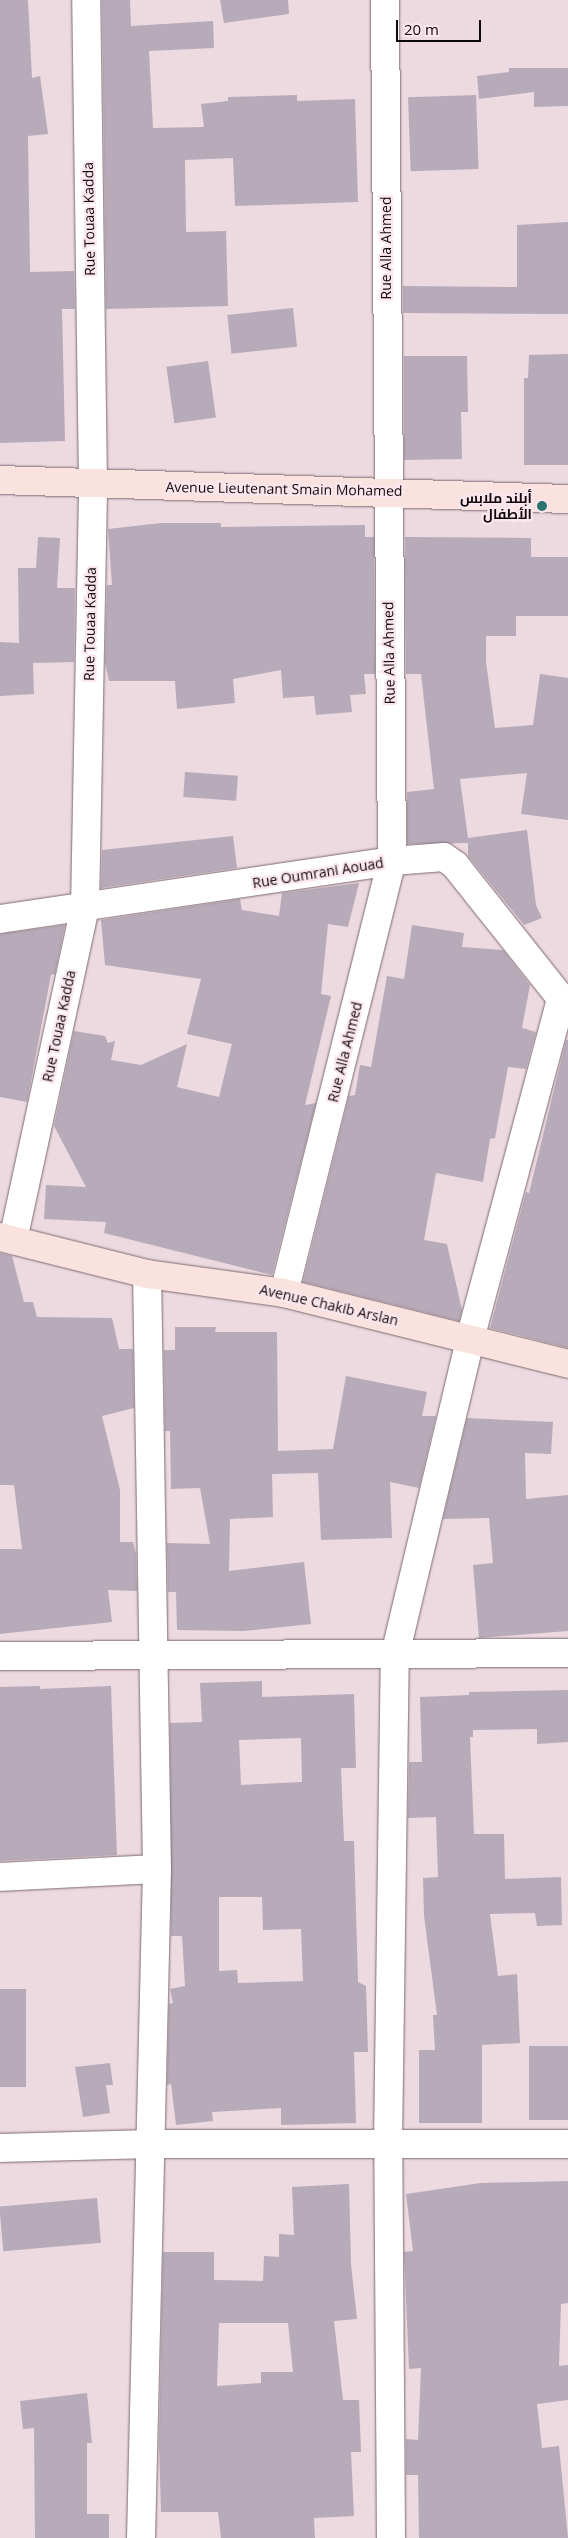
<!DOCTYPE html>
<meta charset="utf-8">
<style>
body{margin:0}
#map{position:relative;width:568px;height:2538px;overflow:hidden;background:#edd9e0;font-family:"Open Sans",Cairo,sans-serif}
div>[style]{position:absolute}
[style*='--x']{left:calc(var(--x)*1px);top:calc(var(--y)*1px);width:calc(var(--w)*1px);rotate:calc(var(--a)*1deg)}
.building>*{inset:0;background:#b7abb9;transform-origin:0 0}
.roads{filter:drop-shadow(0 0 1px #7c6a70) drop-shadow(0 0 1px #7c6a70)}
.minor>*{height:28px;margin:-14px;padding:0 14px;transform-origin:14px;border-radius:14px;background:#fff}
.secondary>*{height:28px;margin:-14px;padding:0 14px;transform-origin:14px;border-radius:14px;background:#fae2de}
.dots>*{width:14px;height:14px;translate:-50% -50%;box-sizing:border-box;border:2px solid #fbe6ed;border-radius:50%}
span{translate:-50% -50%;white-space:nowrap;text-align:center;line-height:1.15;-webkit-text-stroke:4.5px #fbe6ed;paint-order:stroke}
.street-label{font-size:14px;color:#10090c}
.poi-label{font-size:14px;color:#10090c;font-weight:700}
.right{translate:-100% -50%;text-align:right}
.scale{position:absolute;left:396px;top:20px;width:85px;height:22px;box-sizing:border-box;border:2px solid #10090c;border-top:0;padding-left:6px;font-size:15px;line-height:18px;white-space:nowrap;color:#10090c;-webkit-text-stroke:4px #fbe6ed;paint-order:stroke}
</style>
<div id="map">
<div class="building">
<i style="clip-path:polygon(0 0,28px 0,32px 78px,40px 76px,48px 134px,28px 136px,30px 272px,74px 271px,75px 309px,62px 309px,65px 441px,0 443px)"></i>
<i style="clip-path:polygon(102px 0,130px 0,131px 26px,213px 21px,214px 48px,149px 51px,153px 128px,204px 127px,201px 104px,228px 101px,228px 97px,297px 95px,297px 101px,355px 99px,358px 202px,235px 206px,233px 158px,185px 160px,186px 232px,226px 231px,228px 306px,106px 309px)"></i>
<i style="clip-path:polygon(220px 0,288px 0,289px 14px,224px 23px)"></i>
<i style="clip-path:polygon(509px 68px,568px 68px,568px 106px,534px 107px,534px 92px,479px 99px,477px 76px,509px 72px)"></i>
<i style="left:476px;top:95px;width:74px;height:68px;rotate:88deg"></i>
<i style="clip-path:polygon(568px 222px,568px 314px,403px 313px,403px 286px,517px 287px,517px 225px)"></i>
<i style="left:293px;top:308px;width:39px;height:66px;rotate:84deg"></i>
<i style="clip-path:polygon(568px 354px,568px 465px,524px 465px,524px 378px,528px 378px,529px 355px)"></i>
<i style="clip-path:polygon(404px 356px,467px 356px,468px 412px,461px 412px,462px 459px,404px 460px)"></i>
<i style="left:208px;top:361px;width:57px;height:42px;rotate:82deg"></i>
<i style="clip-path:polygon(161px 523px,221px 523px,221px 527px,365px 525px,365px 537px,374px 537px,375px 674px,364px 674px,366px 694px,350px 695px,352px 712px,316px 715px,314px 696px,283px 698px,281px 670px,233px 679px,235px 703px,177px 709px,175px 681px,109px 681px,105px 662px,107px 585px,112px 585px,108px 529px)"></i>
<i style="clip-path:polygon(38px 537px,60px 538px,57px 588px,75px 588px,74px 662px,33px 663px,34px 694px,0 696px,0 642px,19px 643px,18px 568px,36px 568px)"></i>
<i style="clip-path:polygon(405px 537px,531px 538px,531px 557px,568px 557px,568px 616px,516px 616px,516px 636px,486px 636px,486px 662px,495px 728px,533px 725px,540px 674px,568px 678px,568px 820px,521px 814px,527px 773px,460px 779px,468px 838px,527px 830px,536px 905px,542px 918px,524px 925px,468px 856px,468px 843px,407px 844px,407px 792px,434px 789px,421px 674px,406px 674px)"></i>
<i style="left:185px;top:772px;width:53px;height:25px;rotate:4deg"></i>
<i style="clip-path:polygon(233px 836px,237px 868px,101px 888px,102px 850px)"></i>
<i style="clip-path:polygon(359px 883px,348px 927px,328px 924px,321px 994px,331px 996px,305px 1105px,316px 1103px,272px 1275px,104px 1233px,106px 1222px,44px 1219px,46px 1185px,86px 1187px,54px 1126px,74px 1031px,105px 1036px,108px 1043px,115px 1041px,111px 1060px,141px 1065px,187px 1044px,177px 1087px,219px 1097px,232px 1044px,187px 1034px,201px 979px,105px 965px,101px 920px,240px 899px,242px 910px,279px 916px,282px 893px)"></i>
<i style="clip-path:polygon(65px 925px,55px 974px,51px 975px,27px 1102px,0 1097px,0 934px)"></i>
<i style="clip-path:polygon(412px 925px,464px 933px,462px 947px,503px 950px,530px 985px,522px 1028px,536px 1032px,526px 1069px,508px 1067px,495px 1138px,490px 1139px,483px 1182px,436px 1173px,424px 1240px,447px 1244px,462px 1310px,459px 1321px,303px 1282px,349px 1096px,355px 1095px,360px 1065px,371px 1067px,387px 976px,404px 979px)"></i>
<i style="clip-path:polygon(566px 1040px,568px 1040px,568px 1348px,490px 1328px,526px 1192px,529px 1193px)"></i>
<i style="clip-path:polygon(0 1253px,12px 1256px,24px 1302px,33px 1302px,37px 1317px,112px 1318px,119px 1349px,133px 1349px,134px 1408px,102px 1416px,120px 1490px,120px 1542px,133px 1542px,136px 1554px,137px 1591px,108px 1590px,112px 1622px,0 1634px,0 1549px,22px 1549px,14px 1485px,0 1485px)"></i>
<i style="clip-path:polygon(175px 1327px,216px 1327px,215px 1332px,277px 1332px,278px 1451px,333px 1449px,346px 1376px,427px 1392px,422px 1416px,436px 1416px,419px 1488px,390px 1482px,392px 1538px,321px 1540px,318px 1473px,272px 1474px,273px 1517px,230px 1519px,229px 1571px,304px 1562px,311px 1624px,244px 1631px,177px 1630px,176px 1592px,168px 1592px,167px 1543px,210px 1544px,200px 1488px,171px 1489px,170px 1431px,165px 1431px,164px 1350px,175px 1350px)"></i>
<i style="clip-path:polygon(467px 1418px,553px 1422px,551px 1454px,525px 1453px,526px 1499px,568px 1495px,568px 1631px,479px 1638px,473px 1565px,493px 1563px,489px 1518px,443px 1519px)"></i>
<i style="clip-path:polygon(evenodd,262px 1681px,262px 1697px,354px 1694px,356px 1768px,341px 1768px,344px 1841px,354px 1841px,358px 1982px,366px 1986px,368px 2052px,354px 2052px,356px 2123px,281px 2125px,281px 2108px,212px 2112px,213px 2121px,176px 2125px,171px 2084px,167px 2085px,169px 2004px,173px 2003px,170px 1989px,185px 1986px,182px 1936px,171px 1936px,170px 1723px,202px 1722px,200px 1683px,262px 1681px,301px 1738px,302px 1782px,241px 1785px,239px 1740px,301px 1738px,262px 1681px,219px 1897px,262px 1897px,263px 1930px,301px 1929px,303px 1981px,238px 1983px,237px 1970px,219px 1971px,219px 1897px)"></i>
<i style="clip-path:polygon(40px 1686px,40px 1689px,111px 1686px,117px 1855px,0 1861px,0 1687px)"></i>
<i style="clip-path:polygon(568px 1690px,568px 1742px,537px 1744px,537px 1729px,473px 1730px,473px 1737px,470px 1737px,474px 1834px,504px 1834px,505px 1879px,561px 1877px,562px 1925px,537px 1926px,535px 1913px,490px 1914px,498px 1976px,517px 1974px,520px 2043px,482px 2045px,482px 2123px,419px 2123px,419px 2050px,435px 2050px,433px 2015px,437px 2015px,424px 1916px,423px 1878px,438px 1877px,436px 1817px,408px 1818px,409px 1762px,422px 1762px,420px 1697px,469px 1695px,469px 1692px)"></i>
<i style="left:0;top:1989px;width:26px;height:98px"></i>
<i style="left:568px;top:2046px;width:74px;height:39px;rotate:90deg"></i>
<i style="clip-path:polygon(110px 2063px,113px 2085px,106px 2085px,110px 2113px,83px 2117px,75px 2067px)"></i>
<i style="clip-path:polygon(568px 2181px,568px 2303px,561px 2304px,559px 2366px,568px 2365px,568px 2400px,537px 2404px,542px 2448px,559px 2446px,568px 2538px,419px 2538px,418px 2475px,406px 2475px,406px 2439px,418px 2440px,421px 2368px,409px 2369px,404px 2252px,413px 2251px,406px 2194px,481px 2183px)"></i>
<i style="clip-path:polygon(evenodd,349px 2184px,351px 2264px,357px 2319px,334px 2321px,343px 2400px,359px 2400px,361px 2452px,351px 2452px,354px 2516px,314px 2518px,315px 2538px,221px 2538px,218px 2512px,161px 2512px,159px 2445px,163px 2252px,214px 2252px,214px 2280px,263px 2281px,264px 2256px,279px 2257px,279px 2234px,294px 2235px,292px 2187px,349px 2184px,219px 2323px,288px 2323px,293px 2372px,261px 2372px,261px 2383px,217px 2386px,219px 2323px)"></i>
<i style="left:97px;top:2198px;width:45px;height:98px;rotate:85deg"></i>
<i style="clip-path:polygon(87px 2393px,92px 2443px,87px 2443px,87px 2514px,109px 2514px,109px 2538px,35px 2538px,34px 2428px,23px 2429px,20px 2401px)"></i>
</div>
<div class="roads">
<div class="minor">
<i style="--x:0;--y:919;--w:396;--a:-8.4"></i>
<i style="--x:392;--y:861;--w:52;--a:-4.4"></i>
<i style="--x:444;--y:857;--w:14;--a:36"></i>
<i style="--x:455;--y:865;--w:181;--a:51.5"></i>
<i style="--x:13;--y:1240;--w:340;--a:-77.8"></i>
<i style="--x:85;--y:908;--w:424;--a:-88.9"></i>
<i style="--x:93;--y:484;--w:484;--a:-90.8"></i>
<i style="--x:284;--y:1293;--w:445;--a:-76"></i>
<i style="--x:392;--y:861;--w:861;--a:-90.47"></i>
<i style="--x:0;--y:1656;--w:568;--a:-0.3"></i>
<i style="--x:0;--y:1877;--w:157;--a:-2.9"></i>
<i style="--x:0;--y:2148;--w:152;--a:-1.5"></i>
<i style="--x:152;--y:2144;--w:416;--a:0"></i>
<i style="--x:141;--y:2538;--w:669;--a:-88.63"></i>
<i style="--x:157;--y:1869;--w:595;--a:-90.96"></i>
<i style="--x:391;--y:2538;--w:395;--a:-90.4"></i>
<i style="--x:388;--y:2143;--w:488;--a:-89.2"></i>
<i style="--x:395;--y:1655;--w:325;--a:-76.6"></i>
<i style="--x:470;--y:1339;--w:352;--a:-75"></i>
</div>
<div class="secondary">
<i style="--x:0;--y:480;--w:568;--a:1.92"></i>
<i style="--x:0;--y:1237;--w:152;--a:14.1"></i>
<i style="--x:147;--y:1274;--w:138;--a:7.9"></i>
<i style="--x:284;--y:1293;--w:293;--a:14"></i>
</div>
</div>
<div class="dots">
<i style="left:542px;top:506px;background:#2c746f"></i>
</div>
<div class="street-label">
<span style="left:89px;top:219px;rotate:-91deg">Rue Touaa Kadda</span>
<span style="left:386px;top:248px;rotate:-90deg">Rue Alla Ahmed</span>
<span style="left:284px;top:489px;rotate:1deg">Avenue Lieutenant Smain Mohamed</span>
<span style="left:90px;top:624px;rotate:-89deg">Rue Touaa Kadda</span>
<span style="left:389px;top:653px;rotate:-91deg">Rue Alla Ahmed</span>
<span style="left:318px;top:873px;rotate:-9deg">Rue Oumrani Aouad</span>
<span style="left:59px;top:1026px;rotate:-78deg">Rue Touaa Kadda</span>
<span style="left:345px;top:1052px;rotate:-76deg">Rue Alla Ahmed</span>
<span style="left:329px;top:1305px;rotate:13deg">Avenue Chakib Arslan</span>
</div>
<div class="poi-label">
<span class="right" style="left:532px;top:506px">أبلند ملابس<br>اﻷطفال</span>
</div>
<div class="scale">20 m</div>
</div>
